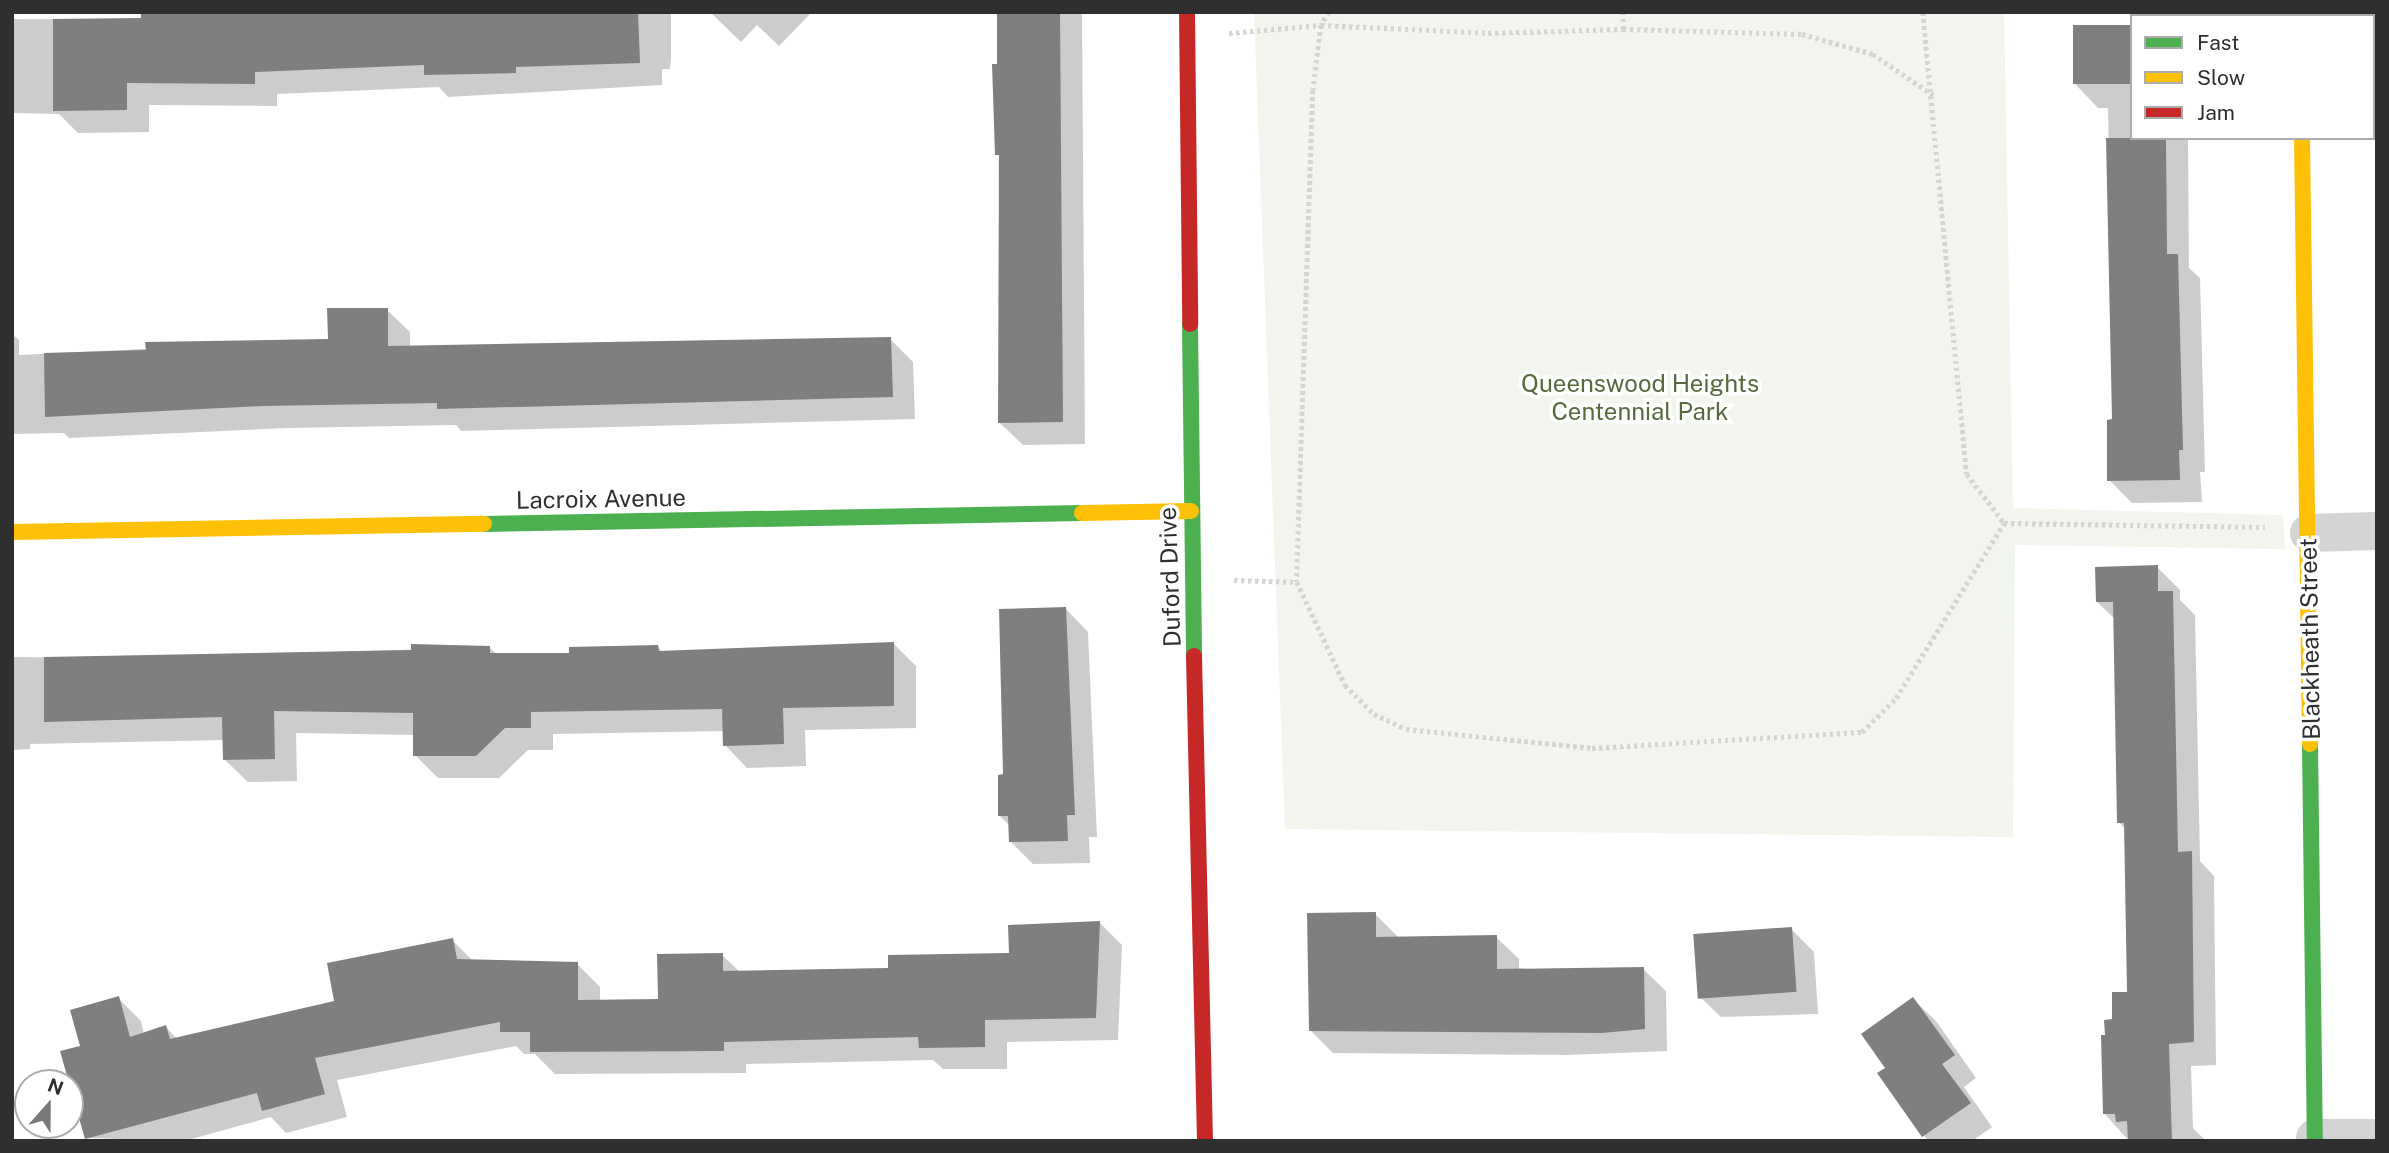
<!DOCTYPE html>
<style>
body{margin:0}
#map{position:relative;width:2389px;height:1153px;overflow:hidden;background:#fff;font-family:"Public Sans",sans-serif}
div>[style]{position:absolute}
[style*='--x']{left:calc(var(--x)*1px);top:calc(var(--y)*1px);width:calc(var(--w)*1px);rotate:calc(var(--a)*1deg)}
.green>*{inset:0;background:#f1f5ed}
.shadow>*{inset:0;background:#0003}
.building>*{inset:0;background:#7f7f7f;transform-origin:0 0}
.path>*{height:4.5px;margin-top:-2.25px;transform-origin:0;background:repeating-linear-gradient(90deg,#d4d4d4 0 3.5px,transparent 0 7px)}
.street>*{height:38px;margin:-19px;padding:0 19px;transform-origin:19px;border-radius:19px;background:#d4d4d4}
.fast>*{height:16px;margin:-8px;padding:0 8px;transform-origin:8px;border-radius:8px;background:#4caf50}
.slow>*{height:16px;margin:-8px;padding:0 8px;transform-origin:8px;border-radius:8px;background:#ffc107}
.jam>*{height:16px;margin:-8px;padding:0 8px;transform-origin:8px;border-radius:8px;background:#c62828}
span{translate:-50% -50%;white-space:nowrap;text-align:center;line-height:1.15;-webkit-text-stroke:7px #fff;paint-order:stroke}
.park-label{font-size:24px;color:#566a3e}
.street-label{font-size:24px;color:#2f2f2f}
.frame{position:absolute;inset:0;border:14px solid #2f2f2f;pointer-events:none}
.legend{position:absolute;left:2130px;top:14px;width:245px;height:126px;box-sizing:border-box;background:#fff;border:2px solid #acacac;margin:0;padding:9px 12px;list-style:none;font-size:21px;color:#2f2f2f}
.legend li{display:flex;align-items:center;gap:14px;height:35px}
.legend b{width:35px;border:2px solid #acacac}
.north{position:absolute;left:14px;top:1069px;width:70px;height:70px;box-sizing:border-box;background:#fff;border:2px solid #acacac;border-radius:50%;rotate:21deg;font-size:19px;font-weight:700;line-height:28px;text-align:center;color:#2f2f2f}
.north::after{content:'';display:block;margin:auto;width:24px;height:32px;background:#787878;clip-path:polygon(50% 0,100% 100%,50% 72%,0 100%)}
</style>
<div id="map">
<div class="green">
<i style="clip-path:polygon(1254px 12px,2004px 12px,2013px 508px,2283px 515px,2285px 549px,2015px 545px,2013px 837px,1285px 829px)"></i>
</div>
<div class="shadow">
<i style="clip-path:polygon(269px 12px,671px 12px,671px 57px,670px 69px,662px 69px,662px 85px,448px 97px,439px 87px,277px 94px,277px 106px,149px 105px,149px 132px,78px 133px,59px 114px,12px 113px,12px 19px,143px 20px)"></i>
<i style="clip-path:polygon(710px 12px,812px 12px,779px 46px,757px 25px,741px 42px)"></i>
<i style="clip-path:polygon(998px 12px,1082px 12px,1085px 444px,1023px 445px,1000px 423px)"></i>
<i style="clip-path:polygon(2132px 26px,2132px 138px,2188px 138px,2189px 268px,2200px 278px,2205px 472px,2200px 472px,2202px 502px,2132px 503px,2109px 480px,2114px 421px,2108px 108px,2098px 108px,2076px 85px)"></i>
<i style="clip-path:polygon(387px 310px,410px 332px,410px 348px,890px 339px,913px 362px,915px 419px,461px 431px,456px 425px,287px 428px,69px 438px,64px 433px,12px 434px,12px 334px,19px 340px,19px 355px,329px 340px)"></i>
<i style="clip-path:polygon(2157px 567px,2180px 590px,2180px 600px,2195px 615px,2200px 861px,2214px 876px,2216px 1065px,2191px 1066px,2193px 1128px,2206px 1141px,2129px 1141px,2105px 1114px,2107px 1036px,2128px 993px,2126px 830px,2119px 822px,2115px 619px,2097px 602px)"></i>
<i style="clip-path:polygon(1066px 609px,1088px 632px,1097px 837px,1089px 837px,1090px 863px,1033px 864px,1011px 842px,1010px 826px,1000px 816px,1005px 776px)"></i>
<i style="clip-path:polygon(893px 643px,916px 666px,916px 728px,805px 730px,806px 766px,747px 768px,725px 745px,724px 731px,553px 734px,553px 750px,528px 750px,499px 778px,438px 778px,415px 755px,415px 735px,296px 733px,297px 781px,248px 782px,225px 760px,224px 740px,30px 744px,30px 749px,12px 750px,12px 657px,158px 658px,489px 647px,497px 655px,571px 655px,658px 647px,663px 653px)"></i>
<i style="clip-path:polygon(1375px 914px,1398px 937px,1496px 937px,1519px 959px,1519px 971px,1643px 969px,1666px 991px,1667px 1051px,1569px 1055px,1333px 1053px,1311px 1031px)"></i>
<i style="clip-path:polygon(1100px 923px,1122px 945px,1118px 1040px,1007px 1042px,1007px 1069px,943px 1069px,933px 1060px,746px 1064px,746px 1073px,555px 1074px,535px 1054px,524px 1054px,516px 1046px,337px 1080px,347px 1117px,286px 1133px,271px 1117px,184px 1141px,87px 1138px,82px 1047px,118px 998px,141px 1021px,144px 1034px,166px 1027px,177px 1039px,336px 1002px,452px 940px,473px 961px,577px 964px,600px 987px,600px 1001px,660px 1001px,722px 955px,740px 972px,890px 969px,1011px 955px)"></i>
<i style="clip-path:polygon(1791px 929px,1814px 952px,1818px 1014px,1721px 1017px,1698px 995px)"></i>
<i style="clip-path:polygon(1913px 999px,1936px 1021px,1976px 1078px,1964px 1087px,1992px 1127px,1972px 1141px,1928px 1141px,1880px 1073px,1887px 1068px)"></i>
</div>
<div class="building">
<i style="clip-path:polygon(638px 12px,640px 63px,516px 67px,516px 73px,424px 75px,424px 65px,255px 72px,255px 84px,127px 83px,127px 110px,53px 111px,53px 19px,141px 18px,141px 13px)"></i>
<i style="clip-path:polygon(997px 12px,1060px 12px,1063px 422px,998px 423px,999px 155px,995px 155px,992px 64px,997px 64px)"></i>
<i style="left:2132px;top:25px;width:59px;height:59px;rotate:90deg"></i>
<i style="clip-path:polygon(2106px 138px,2166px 138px,2167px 254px,2178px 254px,2183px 450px,2179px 450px,2180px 480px,2107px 481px,2107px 420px,2112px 419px)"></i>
<i style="clip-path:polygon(327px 308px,388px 308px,388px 346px,891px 337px,893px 397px,437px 409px,437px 403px,263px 406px,45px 417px,44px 353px,146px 350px,145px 342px,328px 339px)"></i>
<i style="clip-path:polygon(2158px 565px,2158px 591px,2173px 591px,2178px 852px,2192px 851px,2194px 1042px,2169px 1044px,2172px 1141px,2128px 1141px,2127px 1121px,2116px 1122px,2115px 1114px,2103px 1114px,2101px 1035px,2105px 1035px,2104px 1020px,2112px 1019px,2112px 992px,2127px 992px,2124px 823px,2117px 823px,2113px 602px,2096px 602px,2095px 567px)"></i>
<i style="clip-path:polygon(1066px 607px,1075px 815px,1067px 815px,1068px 841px,1009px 842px,1008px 816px,998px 816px,998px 775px,1003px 774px,999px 609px)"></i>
<i style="clip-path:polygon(894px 642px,894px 706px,783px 708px,784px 744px,723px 746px,722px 709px,531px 712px,531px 728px,505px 728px,476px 756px,413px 756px,413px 713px,274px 711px,275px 759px,223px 760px,222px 717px,44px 722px,44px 657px,411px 650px,411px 644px,490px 646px,490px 653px,569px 653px,569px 647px,658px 645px,659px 651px)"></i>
<i style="clip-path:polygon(1376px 912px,1376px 937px,1497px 935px,1497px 969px,1644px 967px,1645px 1029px,1602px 1033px,1309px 1031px,1307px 913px)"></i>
<i style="clip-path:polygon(1100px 921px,1096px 1018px,985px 1020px,985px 1047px,919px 1048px,918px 1037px,724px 1042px,724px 1051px,530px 1052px,530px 1032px,500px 1032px,500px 1022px,315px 1058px,325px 1094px,262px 1111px,257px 1093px,85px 1139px,60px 1051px,80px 1046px,70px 1010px,119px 996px,130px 1037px,166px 1025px,170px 1039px,334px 1001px,327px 963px,453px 938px,457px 959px,578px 962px,578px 1000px,658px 999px,657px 954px,723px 953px,723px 971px,888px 968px,888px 955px,1009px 953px,1008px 925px)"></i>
<i style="left:1792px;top:927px;width:65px;height:99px;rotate:86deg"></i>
<i style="clip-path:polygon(1913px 997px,1955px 1055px,1942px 1064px,1971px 1103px,1922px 1137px,1877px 1073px,1885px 1068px,1861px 1034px)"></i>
</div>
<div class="path">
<i style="--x:1329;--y:12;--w:15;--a:122"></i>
<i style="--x:1321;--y:25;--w:65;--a:97"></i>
<i style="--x:1313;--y:90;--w:492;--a:91.9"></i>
<i style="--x:1297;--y:582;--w:114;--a:65"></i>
<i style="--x:1345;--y:685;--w:41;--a:45"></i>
<i style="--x:1374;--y:714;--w:35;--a:25"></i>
<i style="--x:1406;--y:729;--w:187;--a:5.8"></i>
<i style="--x:1592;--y:748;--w:270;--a:-3.4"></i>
<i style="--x:1862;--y:732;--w:48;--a:-45"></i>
<i style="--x:1896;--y:698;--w:206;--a:-58.3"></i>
<i style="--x:1923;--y:12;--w:464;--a:84.6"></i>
<i style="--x:1967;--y:474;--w:61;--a:52.9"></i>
<i style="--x:1623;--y:29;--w:17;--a:-90"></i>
<i style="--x:1229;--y:33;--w:92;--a:-5"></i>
<i style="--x:1321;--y:25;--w:167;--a:2.7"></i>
<i style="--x:1488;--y:33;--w:135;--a:-1.7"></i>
<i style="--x:1623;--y:29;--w:179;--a:1.6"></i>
<i style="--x:1802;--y:34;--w:74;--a:15.7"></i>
<i style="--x:1873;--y:54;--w:73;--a:34.3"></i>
<i style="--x:2004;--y:523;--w:261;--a:0.9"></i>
<i style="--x:1234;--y:580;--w:63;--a:1.8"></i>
</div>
<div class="street">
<i style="--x:2300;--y:12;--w:4;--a:90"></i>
<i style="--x:2309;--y:533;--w:68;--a:-1.7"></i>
<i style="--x:2315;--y:1138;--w:62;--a:0"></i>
</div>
<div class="fast">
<i style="--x:1190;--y:324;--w:332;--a:89.3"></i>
<i style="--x:484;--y:524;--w:598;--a:-1.05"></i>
<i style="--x:2310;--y:744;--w:397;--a:89.3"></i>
</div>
<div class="slow">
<i style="--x:2302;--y:138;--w:606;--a:89.24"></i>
<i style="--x:1082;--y:513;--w:109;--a:-1.1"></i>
<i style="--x:12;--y:532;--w:472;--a:-1"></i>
</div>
<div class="jam">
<i style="--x:1187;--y:12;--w:312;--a:89.4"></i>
<i style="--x:1194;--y:656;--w:485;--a:88.7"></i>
</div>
<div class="park-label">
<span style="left:1640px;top:398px">Queenswood Heights<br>Centennial Park</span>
</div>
<div class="street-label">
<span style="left:601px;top:499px;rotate:-1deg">Lacroix Avenue</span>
<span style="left:1170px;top:577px;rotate:-92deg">Duford Drive</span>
<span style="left:2310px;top:639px;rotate:-91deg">Blackheath Street</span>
</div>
<div class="frame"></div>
<ul class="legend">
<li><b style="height:9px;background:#4caf50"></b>Fast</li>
<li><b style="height:9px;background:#ffc107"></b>Slow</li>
<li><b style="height:9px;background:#c62828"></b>Jam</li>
</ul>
<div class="north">N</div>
</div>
